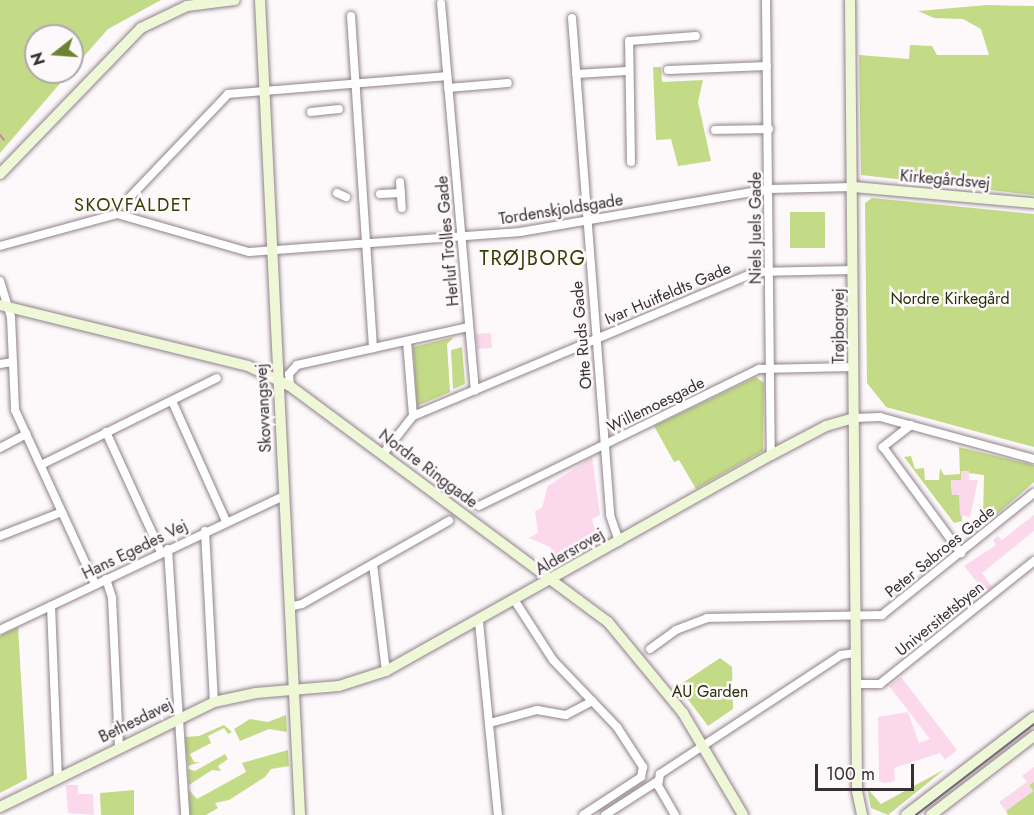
<!DOCTYPE html>
<meta charset="utf-8">
<style>
body{margin:0}
#map{position:relative;width:1034px;height:815px;overflow:hidden;background:#fdf9fb;font-family:Jost,sans-serif}
div>[style]{position:absolute}
[style*='--x']{left:calc(var(--x)*1px);top:calc(var(--y)*1px);width:calc(var(--w)*1px);rotate:calc(var(--a)*1deg)}
.green>*{inset:0;background:#c3da87;transform-origin:0 0}
.stream>*{height:2px;margin:-1px;padding:0 1px;transform-origin:1px;border-radius:1px;background:#d07eb0}
.building>*{inset:0;background:#fcd8ec;transform-origin:0 0}
.roads{filter:drop-shadow(0 0 2px #91818a) drop-shadow(0 0 2px #91818a)}
.street>*{height:8px;margin:-4px;padding:0 4px;transform-origin:4px;border-radius:4px;background:#fff}
.secondary>*{height:10px;margin:-5px;padding:0 5px;transform-origin:5px;border-radius:5px;background:#eef7d6}
.tram>*{height:1.5px;margin:-0.75px;padding:0 0.75px;transform-origin:0.75px;border-radius:0.75px;background:#736d70}
span{translate:-50% -50%;white-space:nowrap;text-align:center;line-height:1.15;-webkit-text-stroke:5px #fdf9fb;paint-order:stroke}
.street-label{font-size:16px;color:#362f33}
.park-label{font-size:16px;color:#262f08}
.neighbourhood-label{font-size:18px;color:#323f04;letter-spacing:1.5px}
.quarter-label{font-size:20px;color:#323f04;letter-spacing:1.5px}
.north{position:absolute;left:24px;top:24px;width:60px;height:60px;box-sizing:border-box;background:#fdf9fb;border:2px solid #ada8ab;border-radius:50%;rotate:253deg;font-size:16px;font-weight:700;line-height:24px;text-align:center;color:#362f33}
.north::after{content:'';display:block;margin:auto;width:21px;height:27px;background:#6e8232;clip-path:polygon(50% 0,100% 100%,50% 72%,0 100%)}
.scale{position:absolute;left:815px;top:764px;width:99px;height:27px;box-sizing:border-box;border:3px solid #362f33;border-top:0;padding-left:8px;font-size:18px;line-height:21px;white-space:nowrap;color:#362f33;-webkit-text-stroke:4px #fdf9fb;paint-order:stroke}
</style>
<div id="map">
<div class="green">
<i style="clip-path:polygon(0 0,161px 0,108px 29px,72px 70px,72px 36px,36px 36px,36px 72px,70px 72px,0 153px)"></i>
<i style="clip-path:polygon(987px 5px,1034px 6px,1034px 195px,861px 175px,859px 55px,909px 59px,910px 45px,932px 46px,937px 55px,989px 55px,981px 29px,963px 19px,934px 18px,918px 11px)"></i>
<i style="clip-path:polygon(653px 67px,661px 67px,662px 82px,703px 80px,698px 102px,711px 161px,678px 166px,671px 139px,656px 140px)"></i>
<i style="clip-path:polygon(872px 198px,1034px 214px,1034px 447px,886px 407px,867px 383px,865px 203px)"></i>
<i style="left:790px;top:212px;width:35px;height:36px"></i>
<i style="clip-path:polygon(454px 337px,447px 344px,450px 392px,417px 406px,413px 347px)"></i>
<i style="clip-path:polygon(462px 347px,465px 384px,453px 389px,451px 350px)"></i>
<i style="clip-path:polygon(756px 377px,764px 383px,763px 451px,696px 489px,679px 460px,674px 462px,654px 426px)"></i>
<i style="clip-path:polygon(959px 447px,1034px 465px,1034px 482px,988px 522px,983px 519px,984px 475px,961px 472px,961px 480px,951px 483px,952px 494px,960px 495px,962px 521px,954px 523px,904px 457px,911px 456px,915px 469px,924px 468px,925px 480px,939px 480px,940px 468px,944px 475px,960px 474px)"></i>
<i style="clip-path:polygon(18px 627px,27px 779px,0 793px,0 636px)"></i>
<i style="clip-path:polygon(720px 658px,732px 667px,733px 709px,708px 726px,678px 686px)"></i>
<i style="clip-path:polygon(286px 715px,287px 732px,269px 729px,240px 741px,234px 729px,250px 719px,268px 722px)"></i>
<i style="clip-path:polygon(224px 725px,232px 732px,228px 734px,224px 728px,208px 736px,211px 743px,190px 754px,194px 762px,200px 762px,188px 766px,185px 737px,199px 736px)"></i>
<i style="clip-path:polygon(288px 750px,289px 766px,271px 769px,265px 777px,229px 800px,215px 803px,218px 808px,206px 815px,190px 815px,189px 790px,197px 799px,246px 772px,242px 763px)"></i>
<i style="clip-path:polygon(225px 754px,228px 759px,218px 766px,221px 771px,212px 770px,189px 785px,188px 769px,195px 771px)"></i>
<i style="clip-path:polygon(945px 769px,888px 815px,871px 808px,867px 788px,881px 804px)"></i>
<i style="clip-path:polygon(1034px 781px,1034px 815px,1008px 815px,1006px 811px,1033px 791px,1029px 785px)"></i>
<i style="clip-path:polygon(134px 790px,134px 815px,101px 815px,100px 793px)"></i>
</div>
<div class="stream">
<i style="--x:0;--y:135;--w:6;--a:51"></i>
</div>
<div class="building">
<i style="left:726px;top:265px;width:9px;height:29px;rotate:72deg"></i>
<i style="left:491px;top:333px;width:15px;height:15px;rotate:86deg"></i>
<i style="clip-path:polygon(592px 457px,600px 515px,592px 519px,597px 538px,584px 543px,583px 551px,556px 560px,550px 547px,529px 538px,538px 533px,535px 511px,542px 508px,548px 486px)"></i>
<i style="clip-path:polygon(961px 471px,969px 471px,969px 480px,978px 480px,970px 517px,960px 515px,959px 495px,952px 495px,951px 480px,961px 480px)"></i>
<i style="clip-path:polygon(1034px 515px,1034px 531px,982px 573px,992px 587px,985px 592px,964px 566px,996px 545px,993px 540px,998px 536px,1002px 540px)"></i>
<i style="clip-path:polygon(901px 677px,957px 750px,945px 760px,940px 753px,894px 768px,895px 781px,885px 783px,879px 781px,878px 717px,908px 712px,919px 743px,930px 739px,889px 686px)"></i>
<i style="clip-path:polygon(1034px 767px,1034px 782px,1029px 785px,1033px 791px,1006px 811px,999px 802px,1027px 782px,1022px 776px)"></i>
<i style="clip-path:polygon(66px 785px,78px 785px,78px 794px,93px 794px,94px 815px,68px 813px)"></i>
</div>
<div class="roads">
<div class="street">
<i style="--x:766;--y:0;--w:455;--a:89.4"></i>
<i style="--x:441;--y:3;--w:389;--a:85"></i>
<i style="--x:351;--y:16;--w:333;--a:86.2"></i>
<i style="--x:572;--y:18;--w:498;--a:85.6"></i>
<i style="--x:610;--y:515;--w:28;--a:71"></i>
<i style="--x:668;--y:70;--w:99;--a:-2.3"></i>
<i style="--x:576;--y:74;--w:51;--a:-3.4"></i>
<i style="--x:448;--y:88;--w:60;--a:-4.8"></i>
<i style="--x:311;--y:112;--w:28;--a:-6"></i>
<i style="--x:715;--y:130;--w:54;--a:-1.1"></i>
<i style="--x:631;--y:162;--w:121;--a:-90.9"></i>
<i style="--x:629;--y:41;--w:67;--a:-4.3"></i>
<i style="--x:400;--y:182;--w:26;--a:86"></i>
<i style="--x:337;--y:193;--w:10;--a:24"></i>
<i style="--x:380;--y:194;--w:21;--a:-3"></i>
<i style="--x:130;--y:197;--w:142;--a:-46.4"></i>
<i style="--x:228;--y:94;--w:220;--a:-4.7"></i>
<i style="--x:0;--y:246;--w:121;--a:-15.3"></i>
<i style="--x:117;--y:214;--w:137;--a:16.1"></i>
<i style="--x:249;--y:252;--w:272;--a:-4.2"></i>
<i style="--x:520;--y:232;--w:253;--a:-9.8"></i>
<i style="--x:769;--y:189;--w:84;--a:-1.4"></i>
<i style="--x:0;--y:281;--w:38;--a:73"></i>
<i style="--x:11;--y:317;--w:93;--a:87.5"></i>
<i style="--x:15;--y:410;--w:192;--a:65.3"></i>
<i style="--x:407;--y:341;--w:75;--a:85.4"></i>
<i style="--x:0;--y:364;--w:12;--a:-9"></i>
<i style="--x:290;--y:386;--w:12;--a:-95"></i>
<i style="--x:289;--y:374;--w:12;--a:-48"></i>
<i style="--x:297;--y:365;--w:176;--a:-12.5"></i>
<i style="--x:172;--y:401;--w:132;--a:65.8"></i>
<i style="--x:854;--y:418;--w:26;--a:-2"></i>
<i style="--x:880;--y:417;--w:160;--a:15.3"></i>
<i style="--x:911;--y:425;--w:36;--a:142"></i>
<i style="--x:883;--y:447;--w:132;--a:53.7"></i>
<i style="--x:106;--y:432;--w:132;--a:65.4"></i>
<i style="--x:0;--y:448;--w:30;--a:-28"></i>
<i style="--x:383;--y:454;--w:48;--a:-51.7"></i>
<i style="--x:413;--y:416;--w:371;--a:-22.8"></i>
<i style="--x:755;--y:272;--w:98;--a:-1.2"></i>
<i style="--x:41;--y:465;--w:196;--a:-26.3"></i>
<i style="--x:479;--y:506;--w:312;--a:-26.1"></i>
<i style="--x:759;--y:369;--w:95;--a:-1.2"></i>
<i style="--x:205;--y:531;--w:171;--a:87"></i>
<i style="--x:0;--y:536;--w:66;--a:-21.2"></i>
<i style="--x:168;--y:549;--w:267;--a:86.3"></i>
<i style="--x:373;--y:564;--w:108;--a:83.1"></i>
<i style="--x:106;--y:579;--w:20;--a:72"></i>
<i style="--x:112;--y:598;--w:148;--a:87.3"></i>
<i style="--x:515;--y:601;--w:70;--a:57.2"></i>
<i style="--x:553;--y:660;--w:93;--a:46.3"></i>
<i style="--x:617;--y:727;--w:48;--a:57"></i>
<i style="--x:643;--y:767;--w:10;--a:101"></i>
<i style="--x:641;--y:777;--w:69;--a:146.8"></i>
<i style="--x:51;--y:606;--w:171;--a:87.7"></i>
<i style="--x:289;--y:607;--w:13;--a:-13"></i>
<i style="--x:302;--y:604;--w:169;--a:-29.5"></i>
<i style="--x:479;--y:622;--w:194;--a:84.4"></i>
<i style="--x:0;--y:630;--w:313;--a:-25.3"></i>
<i style="--x:650;--y:649;--w:32;--a:-36"></i>
<i style="--x:676;--y:630;--w:33;--a:-21"></i>
<i style="--x:707;--y:618;--w:175;--a:-1"></i>
<i style="--x:882;--y:615;--w:195;--a:-38.8"></i>
<i style="--x:857;--y:684;--w:23;--a:0"></i>
<i style="--x:880;--y:684;--w:197;--a:-38.6"></i>
<i style="--x:490;--y:723;--w:49;--a:-15.5"></i>
<i style="--x:537;--y:710;--w:29;--a:10"></i>
<i style="--x:566;--y:715;--w:30;--a:-28"></i>
<i style="--x:605;--y:815;--w:63;--a:-32.7"></i>
<i style="--x:675;--y:815;--w:34;--a:-120"></i>
<i style="--x:658;--y:786;--w:12;--a:-81"></i>
<i style="--x:660;--y:774;--w:217;--a:-33.3"></i>
<i style="--x:841;--y:655;--w:15;--a:-8"></i>
</div>
<div class="secondary">
<i style="--x:260;--y:0;--w:816;--a:87.19"></i>
<i style="--x:850;--y:0;--w:791;--a:89.49"></i>
<i style="--x:857;--y:791;--w:25;--a:78"></i>
<i style="--x:0;--y:174;--w:203;--a:-46"></i>
<i style="--x:141;--y:28;--w:51;--a:-25.6"></i>
<i style="--x:187;--y:6;--w:48;--a:-7.1"></i>
<i style="--x:853;--y:187;--w:182;--a:5.1"></i>
<i style="--x:0;--y:305;--w:255;--a:13.8"></i>
<i style="--x:248;--y:366;--w:47;--a:25.5"></i>
<i style="--x:290;--y:386;--w:396;--a:36.6"></i>
<i style="--x:608;--y:622;--w:118;--a:50.5"></i>
<i style="--x:683;--y:713;--w:118;--a:59.5"></i>
<i style="--x:0;--y:807;--w:238;--a:-26.1"></i>
<i style="--x:214;--y:702;--w:43;--a:-12.1"></i>
<i style="--x:256;--y:693;--w:83;--a:-4.8"></i>
<i style="--x:339;--y:686;--w:49;--a:-17.7"></i>
<i style="--x:386;--y:671;--w:441;--a:-29.3"></i>
<i style="--x:771;--y:455;--w:62;--a:-27.8"></i>
<i style="--x:826;--y:426;--w:29;--a:-16"></i>
<i style="--x:906;--y:815;--w:161;--a:-37.4"></i>
<i style="--x:931;--y:815;--w:130;--a:-37.5"></i>
</div>
</div>
<div class="tram">
<i style="--x:916;--y:815;--w:149;--a:-37.6"></i>
</div>
<div class="street-label">
<span style="left:945px;top:180px;rotate:5deg">Kirkegårdsvej</span>
<span style="left:561px;top:210px;rotate:-9deg">Tordenskjoldsgade</span>
<span style="left:756px;top:228px;rotate:-90deg">Niels Juels Gade</span>
<span style="left:448px;top:241px;rotate:-95deg">Herluf Trolles Gade</span>
<span style="left:668px;top:294px;rotate:-23deg">Ivar Huitfeldts Gade</span>
<span style="left:839px;top:326px;rotate:-90deg">Trøjborgvej</span>
<span style="left:582px;top:335px;rotate:-95deg">Otte Ruds Gade</span>
<span style="left:656px;top:405px;rotate:-26deg">Willemoesgade</span>
<span style="left:264px;top:408px;rotate:-93deg">Skovvangsvej</span>
<span style="left:428px;top:469px;rotate:37deg">Nordre Ringgade</span>
<span style="left:135px;top:550px;rotate:-26deg">Hans Egedes Vej</span>
<span style="left:570px;top:552px;rotate:-30deg">Aldersrovej</span>
<span style="left:940px;top:552px;rotate:-39deg">Peter Sabroes Gade</span>
<span style="left:940px;top:619px;rotate:-39deg">Universitetsbyen</span>
<span style="left:136px;top:721px;rotate:-26deg">Bethesdavej</span>
</div>
<div class="park-label">
<span style="left:950px;top:299px">Nordre Kirkegård</span>
<span style="left:710px;top:692px">AU Garden</span>
</div>
<div class="neighbourhood-label">
<span style="left:133px;top:205px">SKOVFALDET</span>
</div>
<div class="quarter-label">
<span style="left:533px;top:258px">TRØJBORG</span>
</div>
<div class="north">N</div>
<div class="scale">100 m</div>
</div>
